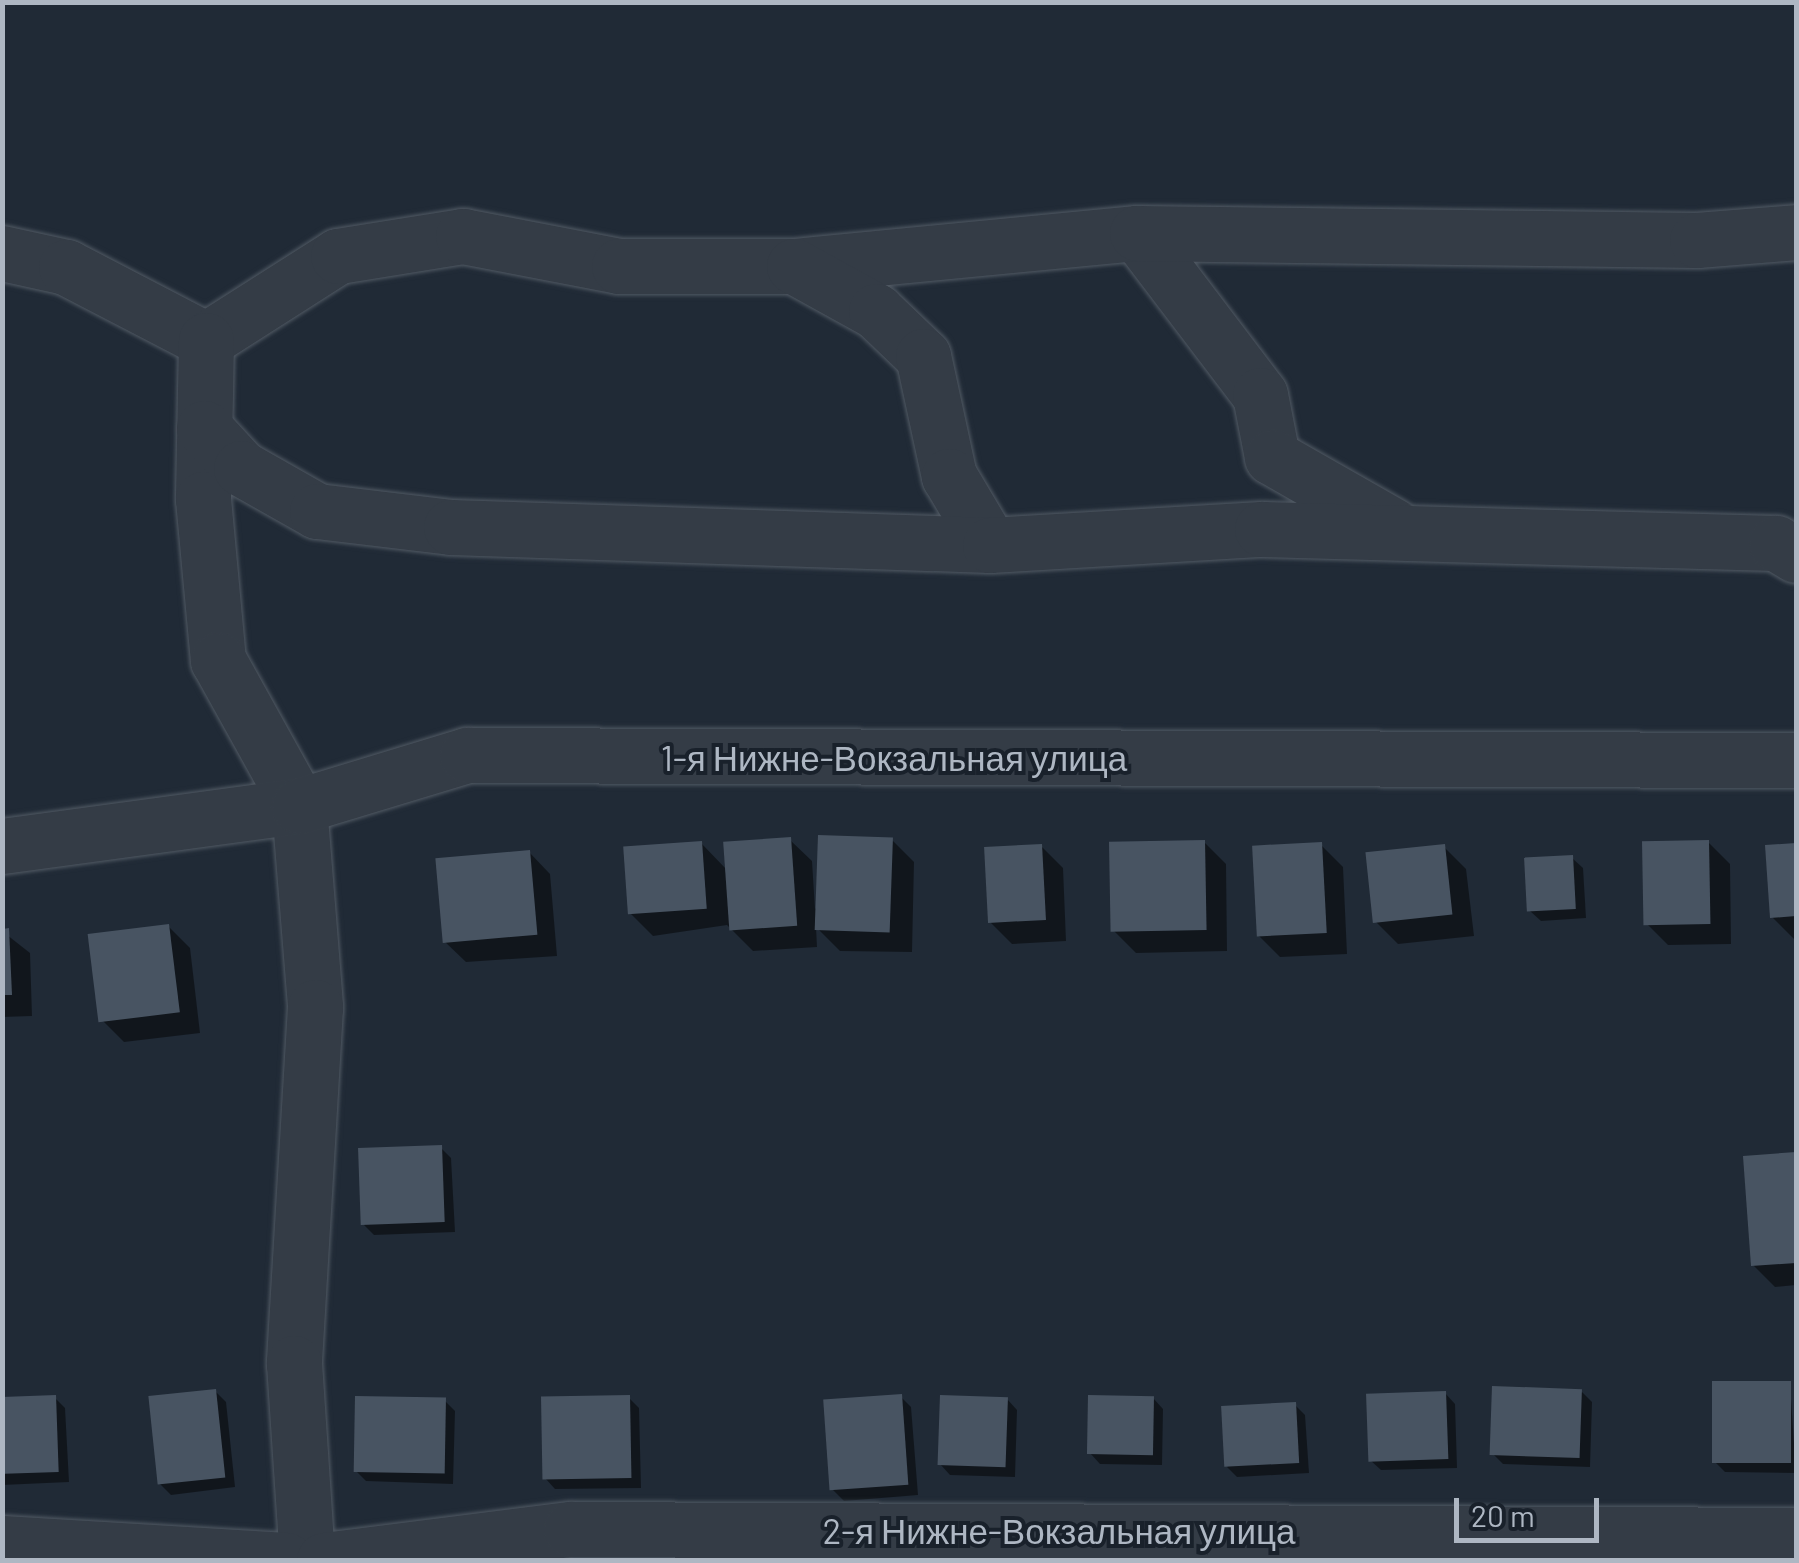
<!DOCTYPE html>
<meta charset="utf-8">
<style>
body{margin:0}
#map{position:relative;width:1799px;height:1563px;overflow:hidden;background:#202a36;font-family:Barlow,sans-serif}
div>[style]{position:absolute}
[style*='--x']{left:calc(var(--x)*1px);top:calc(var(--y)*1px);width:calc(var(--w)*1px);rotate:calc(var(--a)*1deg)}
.shadow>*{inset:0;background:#0007}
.building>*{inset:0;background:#485462;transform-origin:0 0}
.roads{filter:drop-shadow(0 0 2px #515a64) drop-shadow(0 0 2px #515a64)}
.minor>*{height:55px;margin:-27.5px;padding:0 27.5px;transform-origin:27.5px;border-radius:27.5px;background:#343c46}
span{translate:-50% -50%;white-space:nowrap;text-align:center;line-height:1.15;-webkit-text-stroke:8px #19212b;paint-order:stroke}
.street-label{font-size:35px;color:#aeb7c3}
.frame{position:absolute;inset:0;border:5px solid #aeb7c3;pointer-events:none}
.scale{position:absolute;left:1454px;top:1498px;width:145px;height:45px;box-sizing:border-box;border:5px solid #aeb7c3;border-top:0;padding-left:12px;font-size:30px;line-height:35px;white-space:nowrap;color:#aeb7c3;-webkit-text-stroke:8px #19212b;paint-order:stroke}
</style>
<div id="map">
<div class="shadow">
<i style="clip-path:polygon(790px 840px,812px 861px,815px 909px,892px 840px,914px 862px,912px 952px,840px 951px,816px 927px,817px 947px,753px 951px,727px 925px,653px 936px,631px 914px,701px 843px,727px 870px)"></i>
<i style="clip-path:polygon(1204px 842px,1226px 864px,1227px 951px,1136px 953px,1114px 931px)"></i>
<i style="clip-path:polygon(1708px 842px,1730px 864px,1731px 944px,1668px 945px,1647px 924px)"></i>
<i style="clip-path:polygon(1321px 845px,1343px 867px,1347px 954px,1280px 957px,1258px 935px)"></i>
<i style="clip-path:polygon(1041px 846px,1063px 868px,1066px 941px,1012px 944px,990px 922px)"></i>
<i style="clip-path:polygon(1796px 846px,1796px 939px,1794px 939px,1772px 917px,1768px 848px)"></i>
<i style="clip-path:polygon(1444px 847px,1466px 869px,1474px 936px,1398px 944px,1376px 922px)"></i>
<i style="clip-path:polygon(529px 852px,550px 874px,557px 956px,466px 962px,444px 941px)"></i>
<i style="clip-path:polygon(1572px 858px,1583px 868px,1586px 918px,1541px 921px,1530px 911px)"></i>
<i style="clip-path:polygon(168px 926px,190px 948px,200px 1033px,124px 1042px,102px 1020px)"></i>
<i style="clip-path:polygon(2px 931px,30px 953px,32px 1016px,2px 1017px)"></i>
<i style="clip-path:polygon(441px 1148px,451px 1158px,455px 1232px,374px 1235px,364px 1225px)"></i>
<i style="clip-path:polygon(1796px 1155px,1796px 1285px,1775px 1287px,1753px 1265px,1746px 1158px)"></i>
<i style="clip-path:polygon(1790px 1384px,1796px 1473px,1725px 1472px,1715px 1462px)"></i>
<i style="clip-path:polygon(215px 1391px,226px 1402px,235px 1487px,171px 1495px,160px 1484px)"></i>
<i style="clip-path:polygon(1581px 1391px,1592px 1402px,1590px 1467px,1503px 1464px,1493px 1454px)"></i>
<i style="clip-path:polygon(1445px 1393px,1455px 1404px,1457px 1468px,1381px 1470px,1370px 1460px)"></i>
<i style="clip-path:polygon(901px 1397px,911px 1407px,918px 1495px,844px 1501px,833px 1490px)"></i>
<i style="clip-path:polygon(55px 1398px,65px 1408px,69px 1482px,2px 1485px,2px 1400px)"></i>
<i style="clip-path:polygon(629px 1398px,639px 1408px,641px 1488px,555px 1489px,545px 1478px)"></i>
<i style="clip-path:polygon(1153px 1398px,1163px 1409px,1162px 1465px,1100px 1464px,1090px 1453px)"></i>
<i style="clip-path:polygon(1007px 1399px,1017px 1410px,1015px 1477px,950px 1475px,940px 1464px)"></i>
<i style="clip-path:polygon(445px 1401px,455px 1411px,453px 1484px,366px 1481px,356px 1471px)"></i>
<i style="clip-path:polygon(1295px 1405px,1305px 1415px,1309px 1473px,1237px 1477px,1227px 1467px)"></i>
</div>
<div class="building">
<i style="left:818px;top:835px;width:75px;height:95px;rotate:2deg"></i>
<i style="left:791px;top:837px;width:89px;height:68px;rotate:86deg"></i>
<i style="left:1205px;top:840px;width:90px;height:96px;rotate:89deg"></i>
<i style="left:1709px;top:840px;width:84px;height:67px;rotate:89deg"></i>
<i style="left:702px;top:841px;width:68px;height:79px;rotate:86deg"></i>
<i style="left:1322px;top:842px;width:91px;height:70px;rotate:87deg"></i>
<i style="clip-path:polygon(1796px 843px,1796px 916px,1770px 918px,1765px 845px)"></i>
<i style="left:1042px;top:844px;width:76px;height:58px;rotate:87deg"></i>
<i style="left:1445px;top:844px;width:71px;height:80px;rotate:84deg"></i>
<i style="left:530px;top:850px;width:85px;height:95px;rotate:85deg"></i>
<i style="left:1573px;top:855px;width:54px;height:49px;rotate:87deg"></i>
<i style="left:169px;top:924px;width:89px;height:82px;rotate:83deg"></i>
<i style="clip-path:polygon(9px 928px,12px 995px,3px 995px,3px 929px)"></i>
<i style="left:442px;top:1145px;width:77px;height:84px;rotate:88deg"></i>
<i style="clip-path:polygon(1796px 1152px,1796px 1263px,1751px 1266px,1743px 1156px)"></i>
<i style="left:1712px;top:1381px;width:79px;height:82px"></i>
<i style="left:1492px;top:1386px;width:90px;height:69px;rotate:2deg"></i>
<i style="left:216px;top:1389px;width:89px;height:68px;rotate:84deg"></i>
<i style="left:1446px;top:1391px;width:68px;height:80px;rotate:88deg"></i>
<i style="left:902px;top:1394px;width:91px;height:79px;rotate:86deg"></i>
<i style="left:56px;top:1395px;width:77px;height:54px;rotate:88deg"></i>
<i style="left:630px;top:1395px;width:83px;height:89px;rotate:89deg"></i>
<i style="left:940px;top:1395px;width:68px;height:70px;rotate:2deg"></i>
<i style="left:1088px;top:1395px;width:66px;height:59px;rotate:1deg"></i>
<i style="left:355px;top:1396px;width:91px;height:76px;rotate:1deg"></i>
<i style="left:1296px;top:1402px;width:61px;height:75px;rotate:87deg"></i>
</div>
<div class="roads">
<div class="minor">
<i style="--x:1137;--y:233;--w:203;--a:52.8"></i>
<i style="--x:1260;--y:395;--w:63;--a:79"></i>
<i style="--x:1272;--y:457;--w:139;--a:29.7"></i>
<i style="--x:2;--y:253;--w:66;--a:12.3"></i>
<i style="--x:66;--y:267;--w:158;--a:27.5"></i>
<i style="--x:206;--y:340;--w:156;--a:-32.5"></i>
<i style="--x:338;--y:256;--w:127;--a:-9.1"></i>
<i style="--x:463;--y:236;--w:159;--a:10.9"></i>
<i style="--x:619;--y:266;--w:175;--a:0"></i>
<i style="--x:794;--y:266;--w:345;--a:-5.5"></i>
<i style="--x:1137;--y:233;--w:560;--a:0.72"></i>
<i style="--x:1697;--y:240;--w:99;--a:-4.6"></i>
<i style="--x:794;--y:266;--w:94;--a:28.8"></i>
<i style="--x:876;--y:311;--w:65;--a:43.8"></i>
<i style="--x:923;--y:356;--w:123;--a:77.8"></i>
<i style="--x:949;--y:476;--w:80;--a:59.3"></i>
<i style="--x:206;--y:340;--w:159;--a:91.1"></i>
<i style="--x:203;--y:499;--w:162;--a:84.7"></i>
<i style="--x:218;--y:660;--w:167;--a:61"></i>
<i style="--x:299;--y:806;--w:202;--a:85.4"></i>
<i style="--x:315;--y:1007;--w:357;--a:93.4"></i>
<i style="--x:294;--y:1363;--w:197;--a:86.2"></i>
<i style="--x:204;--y:428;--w:54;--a:47.2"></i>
<i style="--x:241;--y:468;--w:87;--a:29.5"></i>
<i style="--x:317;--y:511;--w:135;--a:6.8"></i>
<i style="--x:451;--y:527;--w:539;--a:1.91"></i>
<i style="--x:990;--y:545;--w:272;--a:-3.4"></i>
<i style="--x:1262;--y:529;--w:514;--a:1.56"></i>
<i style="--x:1776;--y:543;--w:23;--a:31"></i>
<i style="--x:2;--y:846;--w:300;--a:-7.7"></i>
<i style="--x:299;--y:806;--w:176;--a:-16.9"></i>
<i style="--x:467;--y:755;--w:1329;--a:0.22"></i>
<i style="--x:2;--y:1543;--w:284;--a:3.4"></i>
<i style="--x:324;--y:1560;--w:249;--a:-7.2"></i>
<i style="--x:571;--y:1529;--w:1225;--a:0.28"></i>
</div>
</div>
<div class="street-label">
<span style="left:894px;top:757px">1-я Нижне-Вокзальная улица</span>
<span style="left:1059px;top:1530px">2-я Нижне-Вокзальная улица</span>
</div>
<div class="frame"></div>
<div class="scale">20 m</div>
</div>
